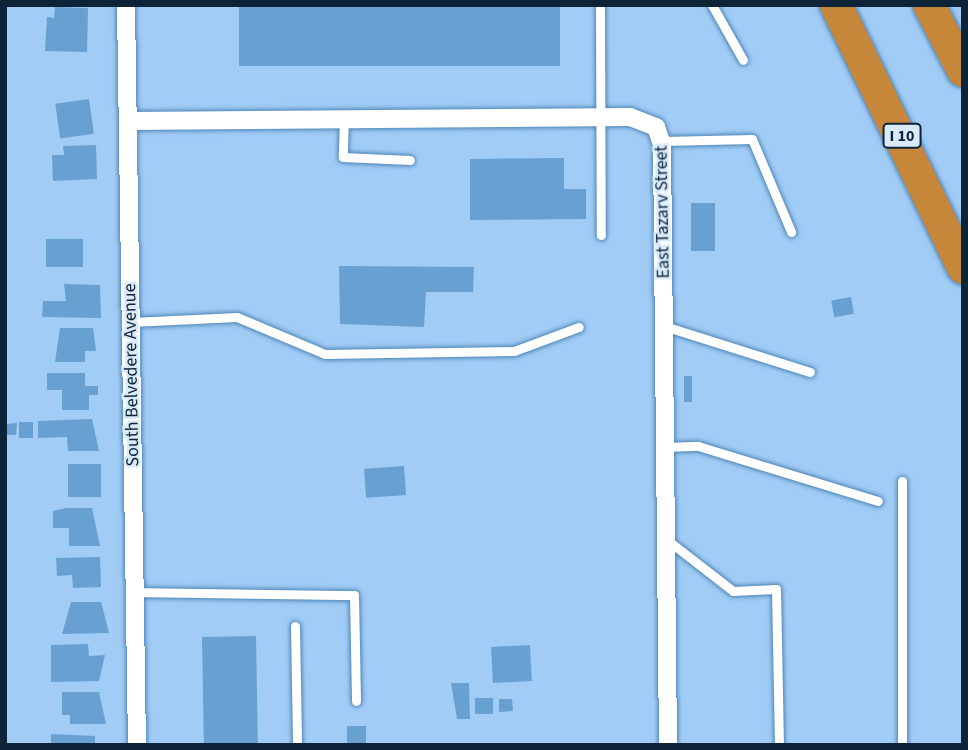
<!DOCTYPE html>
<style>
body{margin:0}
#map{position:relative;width:968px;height:750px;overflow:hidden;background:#a0ccf6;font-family:"Source Sans 3",sans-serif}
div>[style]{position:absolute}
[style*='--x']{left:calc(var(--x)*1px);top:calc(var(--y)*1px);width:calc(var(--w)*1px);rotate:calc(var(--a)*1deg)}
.building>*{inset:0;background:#69a0d2;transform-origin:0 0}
.roads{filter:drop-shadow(0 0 2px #5086b7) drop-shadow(0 0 2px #5086b7)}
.service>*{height:9px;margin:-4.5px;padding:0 4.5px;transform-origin:4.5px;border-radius:4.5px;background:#fff}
.minor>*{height:18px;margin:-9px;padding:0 9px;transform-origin:9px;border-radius:9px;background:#fff}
.motorway>*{height:32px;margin:-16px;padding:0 16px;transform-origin:16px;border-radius:16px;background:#c7873b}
span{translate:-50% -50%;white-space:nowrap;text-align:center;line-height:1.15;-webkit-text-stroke:5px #d9eafa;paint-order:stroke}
.shield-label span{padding:2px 5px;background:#d9eafa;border:2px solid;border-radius:5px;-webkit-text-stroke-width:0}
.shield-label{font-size:16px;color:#0d2337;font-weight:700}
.street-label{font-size:18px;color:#0d2337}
.frame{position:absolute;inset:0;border:7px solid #0d2337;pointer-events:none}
</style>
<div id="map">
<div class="building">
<i style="left:239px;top:5px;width:321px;height:61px"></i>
<i style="clip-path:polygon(55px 7px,88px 8px,87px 52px,45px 51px,47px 17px,54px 18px)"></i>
<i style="left:89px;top:99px;width:35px;height:34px;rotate:82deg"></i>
<i style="clip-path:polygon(96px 145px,97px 179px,53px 181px,52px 155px,64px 155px,63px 146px)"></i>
<i style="clip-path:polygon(564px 158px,564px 189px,586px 189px,586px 219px,470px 220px,470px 159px)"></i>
<i style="left:691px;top:203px;width:24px;height:48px"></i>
<i style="left:46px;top:239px;width:37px;height:28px"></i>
<i style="clip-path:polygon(339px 266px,474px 267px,473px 292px,426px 292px,424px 327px,340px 324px)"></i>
<i style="clip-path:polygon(64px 284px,100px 285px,101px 318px,42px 317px,43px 301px,66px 301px)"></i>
<i style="left:851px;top:297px;width:17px;height:20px;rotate:80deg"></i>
<i style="clip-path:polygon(60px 328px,93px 328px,96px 351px,85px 351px,85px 362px,55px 362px)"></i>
<i style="clip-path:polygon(47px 373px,85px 373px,85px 386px,98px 386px,98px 395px,89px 395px,89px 410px,62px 410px,62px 390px,47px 390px)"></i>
<i style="left:684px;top:376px;width:8px;height:26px"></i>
<i style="clip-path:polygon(92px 419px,99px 451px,68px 451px,67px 437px,38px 438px,38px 421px)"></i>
<i style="left:19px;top:422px;width:14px;height:16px"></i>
<i style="clip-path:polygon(17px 423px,16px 435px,5px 435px,5px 424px)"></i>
<i style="left:101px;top:464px;width:33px;height:33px;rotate:90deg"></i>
<i style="left:404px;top:466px;width:29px;height:40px;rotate:86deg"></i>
<i style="clip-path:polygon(66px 508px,92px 508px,100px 546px,69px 546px,69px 528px,53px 528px,53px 511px)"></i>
<i style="clip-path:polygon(100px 557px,101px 587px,73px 588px,72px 575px,57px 576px,56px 558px)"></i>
<i style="clip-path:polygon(71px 602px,101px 602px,109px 633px,62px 634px)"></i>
<i style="left:256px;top:636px;width:109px;height:54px;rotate:89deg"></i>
<i style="clip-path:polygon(88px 644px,89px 656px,105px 655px,99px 681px,51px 682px,51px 645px)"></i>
<i style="left:530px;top:645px;width:36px;height:39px;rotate:87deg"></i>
<i style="clip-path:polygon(451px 683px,469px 683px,470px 719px,457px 719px)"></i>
<i style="clip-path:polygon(62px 692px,99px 692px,106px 724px,70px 724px,70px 715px,62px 715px)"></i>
<i style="left:493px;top:698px;width:16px;height:18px;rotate:90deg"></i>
<i style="clip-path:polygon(499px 699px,512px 699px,513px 711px,499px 712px)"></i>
<i style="left:366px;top:726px;width:19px;height:19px;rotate:90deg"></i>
<i style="clip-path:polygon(51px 734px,95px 736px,95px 745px,51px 745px)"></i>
</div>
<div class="roads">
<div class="service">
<i style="--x:600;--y:5;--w:230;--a:89.8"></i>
<i style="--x:712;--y:5;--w:63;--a:60.6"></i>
<i style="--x:344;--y:119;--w:38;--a:92"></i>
<i style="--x:343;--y:157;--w:67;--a:2.6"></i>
<i style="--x:662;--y:141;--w:90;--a:-1.3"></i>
<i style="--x:752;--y:139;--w:101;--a:67.2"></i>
<i style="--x:131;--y:322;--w:106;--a:-2.7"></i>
<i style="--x:237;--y:317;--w:95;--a:22.8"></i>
<i style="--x:325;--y:354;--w:189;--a:-0.9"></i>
<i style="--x:514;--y:351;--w:69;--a:-20.3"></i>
<i style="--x:664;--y:326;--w:153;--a:17.5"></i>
<i style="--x:665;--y:447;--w:33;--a:-2"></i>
<i style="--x:698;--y:446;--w:188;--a:17"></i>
<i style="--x:902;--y:481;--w:264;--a:90"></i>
<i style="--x:666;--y:539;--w:85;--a:37.8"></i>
<i style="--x:733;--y:591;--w:43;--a:-2.7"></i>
<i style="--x:776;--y:589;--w:156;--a:88.9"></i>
<i style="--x:134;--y:592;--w:220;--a:0.8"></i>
<i style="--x:354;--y:595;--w:106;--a:88.9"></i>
<i style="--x:295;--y:626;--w:119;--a:89"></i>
</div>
<div class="minor">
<i style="--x:126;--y:5;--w:740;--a:89.15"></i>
<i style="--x:128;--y:121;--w:502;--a:-0.46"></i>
<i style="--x:630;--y:117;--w:28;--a:21"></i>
<i style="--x:656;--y:127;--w:18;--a:71"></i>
<i style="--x:662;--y:144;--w:601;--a:89.43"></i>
</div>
<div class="motorway">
<i style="--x:836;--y:5;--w:292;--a:64.2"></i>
<i style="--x:929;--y:5;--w:74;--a:62.7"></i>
</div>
</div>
<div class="shield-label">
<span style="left:902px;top:136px">I 10</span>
</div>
<div class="street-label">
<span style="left:663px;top:212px;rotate:-91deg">East Tazarv Street</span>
<span style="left:132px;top:375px;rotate:-91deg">South Belvedere Avenue</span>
</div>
<div class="frame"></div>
</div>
